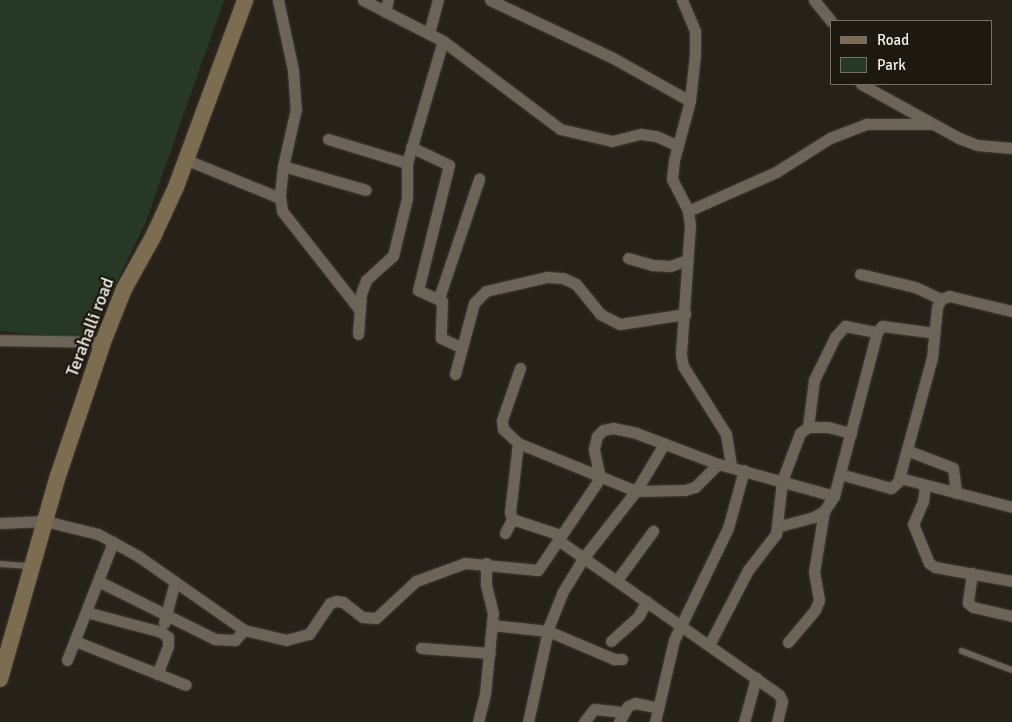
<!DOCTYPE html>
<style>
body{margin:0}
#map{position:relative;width:1012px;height:722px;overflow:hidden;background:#272219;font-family:Signika,sans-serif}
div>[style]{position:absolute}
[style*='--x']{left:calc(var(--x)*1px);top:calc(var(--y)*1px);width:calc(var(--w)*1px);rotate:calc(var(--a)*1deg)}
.green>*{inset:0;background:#253926}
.roads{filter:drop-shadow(0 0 1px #423d37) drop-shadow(0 0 1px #423d37)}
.lane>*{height:5.5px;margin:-2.75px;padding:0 2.75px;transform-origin:2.75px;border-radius:2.75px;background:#6a6459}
.street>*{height:11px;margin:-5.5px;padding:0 5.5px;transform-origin:5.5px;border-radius:5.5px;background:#6a6459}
.secondary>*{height:16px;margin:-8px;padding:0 8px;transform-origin:8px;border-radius:8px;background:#7c6d50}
span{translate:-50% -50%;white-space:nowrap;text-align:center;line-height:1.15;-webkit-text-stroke:5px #1e1910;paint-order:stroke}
.street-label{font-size:18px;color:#f4f0ea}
.legend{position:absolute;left:830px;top:20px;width:162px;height:65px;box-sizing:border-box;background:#1e1910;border:1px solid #746f67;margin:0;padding:6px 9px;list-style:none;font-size:15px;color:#f4f0ea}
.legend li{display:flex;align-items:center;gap:10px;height:25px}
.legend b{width:25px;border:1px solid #746f67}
</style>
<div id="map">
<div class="green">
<i style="clip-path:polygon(0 0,224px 0,145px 224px,89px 339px,0 331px)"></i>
</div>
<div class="roads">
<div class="lane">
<i style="--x:0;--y:564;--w:30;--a:4"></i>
<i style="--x:962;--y:651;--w:53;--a:20.8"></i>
</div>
<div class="street">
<i style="--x:278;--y:0;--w:72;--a:77.9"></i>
<i style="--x:293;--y:70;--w:39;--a:86"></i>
<i style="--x:296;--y:109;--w:58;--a:102.8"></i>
<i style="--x:283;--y:166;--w:30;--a:96"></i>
<i style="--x:280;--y:196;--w:15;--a:82"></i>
<i style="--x:282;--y:211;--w:126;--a:51.8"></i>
<i style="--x:363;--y:0;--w:90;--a:27.1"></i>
<i style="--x:443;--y:41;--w:146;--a:36.9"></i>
<i style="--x:560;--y:129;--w:53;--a:13"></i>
<i style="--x:612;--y:141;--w:30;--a:-14"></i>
<i style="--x:641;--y:134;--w:15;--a:8"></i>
<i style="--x:656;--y:136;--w:24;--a:24"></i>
<i style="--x:490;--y:0;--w:136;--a:25.2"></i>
<i style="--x:613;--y:58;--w:88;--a:29.2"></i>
<i style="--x:682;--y:0;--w:34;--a:67"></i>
<i style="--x:695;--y:31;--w:23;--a:90"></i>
<i style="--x:695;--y:54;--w:47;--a:96.1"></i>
<i style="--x:690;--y:101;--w:61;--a:105.2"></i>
<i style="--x:674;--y:160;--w:19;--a:96"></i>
<i style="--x:672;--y:179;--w:36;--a:63"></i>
<i style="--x:688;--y:211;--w:14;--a:82"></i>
<i style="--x:690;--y:225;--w:130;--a:94"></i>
<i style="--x:681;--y:355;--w:11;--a:80"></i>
<i style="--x:683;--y:366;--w:80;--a:57.7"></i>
<i style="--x:726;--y:434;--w:32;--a:81"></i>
<i style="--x:814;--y:0;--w:27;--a:51"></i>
<i style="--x:385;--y:12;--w:12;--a:-76"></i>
<i style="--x:429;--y:33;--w:34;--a:-75"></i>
<i style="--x:861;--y:84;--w:112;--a:28.9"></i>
<i style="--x:959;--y:138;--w:19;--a:21"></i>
<i style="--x:977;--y:145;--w:35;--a:5"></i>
<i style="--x:328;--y:139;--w:83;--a:16.9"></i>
<i style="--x:411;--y:147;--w:42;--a:25.3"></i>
<i style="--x:449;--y:165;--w:129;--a:103.9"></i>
<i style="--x:418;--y:290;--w:26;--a:25"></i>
<i style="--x:442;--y:301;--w:37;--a:92"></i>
<i style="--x:441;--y:338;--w:23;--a:25"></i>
<i style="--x:187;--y:160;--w:100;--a:22.2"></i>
<i style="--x:283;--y:166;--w:86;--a:16.1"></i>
<i style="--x:688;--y:211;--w:96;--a:-23.9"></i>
<i style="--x:776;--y:172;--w:64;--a:-32.2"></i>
<i style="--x:830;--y:138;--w:40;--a:-21"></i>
<i style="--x:867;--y:124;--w:63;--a:0"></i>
<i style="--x:628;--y:258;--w:25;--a:16"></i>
<i style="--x:652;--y:265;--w:18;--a:3"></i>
<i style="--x:670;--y:266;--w:18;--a:-19"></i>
<i style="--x:860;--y:274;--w:57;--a:13.3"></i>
<i style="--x:915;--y:287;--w:29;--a:25"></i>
<i style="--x:439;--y:298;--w:126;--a:-71.4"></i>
<i style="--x:358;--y:334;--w:40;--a:-85.7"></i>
<i style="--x:361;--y:294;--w:15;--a:-70"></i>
<i style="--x:366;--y:280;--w:36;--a:-42"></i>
<i style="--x:393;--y:256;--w:60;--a:-76.4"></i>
<i style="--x:407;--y:198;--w:35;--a:-90"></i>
<i style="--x:407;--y:163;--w:127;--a:-73.6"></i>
<i style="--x:0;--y:340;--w:103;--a:1.1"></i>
<i style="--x:520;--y:368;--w:55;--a:109.1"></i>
<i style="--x:502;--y:420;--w:9;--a:84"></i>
<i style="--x:503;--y:429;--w:21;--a:43"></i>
<i style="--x:518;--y:443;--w:127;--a:22.1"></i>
<i style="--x:636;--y:491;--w:49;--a:-1.2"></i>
<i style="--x:685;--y:490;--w:10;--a:-17"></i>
<i style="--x:695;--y:487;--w:33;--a:-45"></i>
<i style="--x:455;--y:374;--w:73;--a:-75"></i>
<i style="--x:474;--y:303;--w:17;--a:-45"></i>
<i style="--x:486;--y:291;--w:63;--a:-12.9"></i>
<i style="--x:547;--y:277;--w:16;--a:4"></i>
<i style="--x:563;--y:278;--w:14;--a:25"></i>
<i style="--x:576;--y:284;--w:38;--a:51"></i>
<i style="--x:600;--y:314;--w:22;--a:27"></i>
<i style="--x:620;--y:324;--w:66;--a:-8.7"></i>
<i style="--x:808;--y:427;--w:47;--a:-82.7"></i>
<i style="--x:814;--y:380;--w:48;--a:-64"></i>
<i style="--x:835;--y:337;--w:15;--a:-48"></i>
<i style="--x:845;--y:326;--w:33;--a:11"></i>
<i style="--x:518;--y:443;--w:69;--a:96.6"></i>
<i style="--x:510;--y:512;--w:7;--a:74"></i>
<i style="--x:512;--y:519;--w:52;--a:18.1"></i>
<i style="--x:909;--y:451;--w:47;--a:21.1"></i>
<i style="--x:953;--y:468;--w:25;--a:83"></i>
<i style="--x:840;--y:474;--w:53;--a:15.4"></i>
<i style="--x:891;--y:488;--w:9;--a:-41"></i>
<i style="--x:898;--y:482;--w:129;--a:-74.7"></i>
<i style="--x:932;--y:358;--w:51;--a:-84.4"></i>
<i style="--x:937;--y:307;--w:9;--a:-63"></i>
<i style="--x:941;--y:299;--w:9;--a:-21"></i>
<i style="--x:949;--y:296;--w:65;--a:13.4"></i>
<i style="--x:900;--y:478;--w:116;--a:14.5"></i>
<i style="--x:925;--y:485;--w:16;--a:97"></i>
<i style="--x:923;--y:501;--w:25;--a:113"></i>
<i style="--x:913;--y:524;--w:42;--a:67.7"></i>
<i style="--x:929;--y:563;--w:7;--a:34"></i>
<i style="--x:935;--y:567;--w:78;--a:10.3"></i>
<i style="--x:0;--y:523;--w:45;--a:-2.5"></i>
<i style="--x:45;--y:521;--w:55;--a:13.8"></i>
<i style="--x:98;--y:534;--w:46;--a:28.8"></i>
<i style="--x:138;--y:556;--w:129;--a:34.9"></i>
<i style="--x:244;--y:630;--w:43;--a:13.4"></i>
<i style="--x:286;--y:640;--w:24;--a:-15"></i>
<i style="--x:309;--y:634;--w:37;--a:-56"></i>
<i style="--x:330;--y:603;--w:6;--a:-18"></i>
<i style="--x:336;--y:601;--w:7;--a:8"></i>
<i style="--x:343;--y:602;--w:24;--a:38"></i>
<i style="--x:362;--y:617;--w:14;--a:4"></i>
<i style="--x:376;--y:618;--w:54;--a:-42.8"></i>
<i style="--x:416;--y:581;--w:52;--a:-20.2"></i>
<i style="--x:465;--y:563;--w:73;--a:5.5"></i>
<i style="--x:538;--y:570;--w:111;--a:-56"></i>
<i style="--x:600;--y:478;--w:30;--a:-102"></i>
<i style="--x:594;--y:449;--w:13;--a:-77"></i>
<i style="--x:597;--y:436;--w:8;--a:-45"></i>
<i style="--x:603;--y:430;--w:10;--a:-11"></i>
<i style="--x:613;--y:428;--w:24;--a:12"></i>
<i style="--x:636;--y:433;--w:88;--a:20.7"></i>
<i style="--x:718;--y:464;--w:120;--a:15.4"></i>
<i style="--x:780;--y:526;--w:35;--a:-15"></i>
<i style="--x:814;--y:517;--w:12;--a:-31"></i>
<i style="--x:824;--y:511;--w:18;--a:-56"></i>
<i style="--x:834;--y:496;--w:170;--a:-75.3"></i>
<i style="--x:877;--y:332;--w:8;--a:-50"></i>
<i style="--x:882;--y:326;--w:53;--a:7.5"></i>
<i style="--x:505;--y:533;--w:16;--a:-63"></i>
<i style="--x:558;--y:540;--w:270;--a:35"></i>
<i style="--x:779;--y:695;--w:7;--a:63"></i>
<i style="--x:782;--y:701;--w:22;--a:103"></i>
<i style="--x:972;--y:573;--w:30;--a:98"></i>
<i style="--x:968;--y:603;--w:6;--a:39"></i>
<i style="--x:973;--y:607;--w:40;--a:13"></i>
<i style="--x:617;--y:580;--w:61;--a:-53.7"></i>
<i style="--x:98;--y:581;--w:131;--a:26.4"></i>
<i style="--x:215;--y:639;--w:20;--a:3"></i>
<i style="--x:235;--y:640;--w:13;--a:-48"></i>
<i style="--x:86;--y:612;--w:78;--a:14.9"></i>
<i style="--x:161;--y:632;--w:9;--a:36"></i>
<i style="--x:168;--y:637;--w:9;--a:90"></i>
<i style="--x:168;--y:646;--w:30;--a:111"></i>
<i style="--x:164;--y:623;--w:43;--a:-75.3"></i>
<i style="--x:492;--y:625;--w:56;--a:6.1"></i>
<i style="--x:548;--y:631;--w:72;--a:23"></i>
<i style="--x:614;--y:659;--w:8;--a:0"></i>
<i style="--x:75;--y:641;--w:119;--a:21.6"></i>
<i style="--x:611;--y:641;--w:36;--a:-42"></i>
<i style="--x:638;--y:617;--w:18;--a:-61"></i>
<i style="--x:788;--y:642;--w:42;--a:-49.8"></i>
<i style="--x:815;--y:610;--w:11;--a:-68"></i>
<i style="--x:819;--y:600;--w:28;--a:-100"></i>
<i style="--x:814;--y:572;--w:62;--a:-80.7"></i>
<i style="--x:709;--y:645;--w:85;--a:-62.5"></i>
<i style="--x:748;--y:570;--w:46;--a:-52.1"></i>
<i style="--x:776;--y:534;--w:53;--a:-83.5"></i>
<i style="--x:782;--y:481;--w:51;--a:-69.4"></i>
<i style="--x:800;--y:433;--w:10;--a:-37"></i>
<i style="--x:808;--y:427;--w:20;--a:0"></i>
<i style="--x:828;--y:427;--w:24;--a:15"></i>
<i style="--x:421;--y:648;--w:69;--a:4.1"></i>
<i style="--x:67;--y:660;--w:127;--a:-68.7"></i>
<i style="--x:478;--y:722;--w:29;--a:-76"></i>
<i style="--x:485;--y:694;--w:81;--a:-84.4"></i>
<i style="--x:493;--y:613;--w:30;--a:-104"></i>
<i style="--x:486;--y:584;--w:21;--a:-90"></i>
<i style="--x:528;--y:722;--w:98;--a:-77.7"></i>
<i style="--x:549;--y:626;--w:35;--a:-68"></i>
<i style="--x:562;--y:593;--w:42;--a:-58.6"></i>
<i style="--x:584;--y:557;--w:84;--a:-51.8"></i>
<i style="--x:636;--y:491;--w:55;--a:-59.2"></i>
<i style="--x:584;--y:722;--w:16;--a:-52"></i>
<i style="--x:594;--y:709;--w:30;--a:6"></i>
<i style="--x:619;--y:722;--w:18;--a:-61"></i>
<i style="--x:628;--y:706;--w:8;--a:-23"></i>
<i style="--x:635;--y:703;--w:24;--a:12"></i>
<i style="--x:655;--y:722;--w:84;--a:-77"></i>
<i style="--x:674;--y:640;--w:124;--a:-64.3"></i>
<i style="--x:728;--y:528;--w:60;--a:-74.6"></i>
<i style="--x:744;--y:722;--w:46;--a:-74.7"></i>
</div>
<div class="secondary">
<i style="--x:0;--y:679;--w:211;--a:-74.1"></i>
<i style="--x:58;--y:476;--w:141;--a:-71.4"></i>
<i style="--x:103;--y:342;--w:57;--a:-68.4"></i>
<i style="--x:124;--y:289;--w:60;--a:-60.9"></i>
<i style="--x:153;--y:237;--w:55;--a:-65.3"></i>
<i style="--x:176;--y:187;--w:199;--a:-69.7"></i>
</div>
</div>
<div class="street-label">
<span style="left:90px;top:327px;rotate:-69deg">Terahalli road</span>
</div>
<ul class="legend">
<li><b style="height:6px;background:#7c6d50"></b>Road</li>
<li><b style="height:14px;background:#253926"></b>Park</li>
</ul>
</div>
